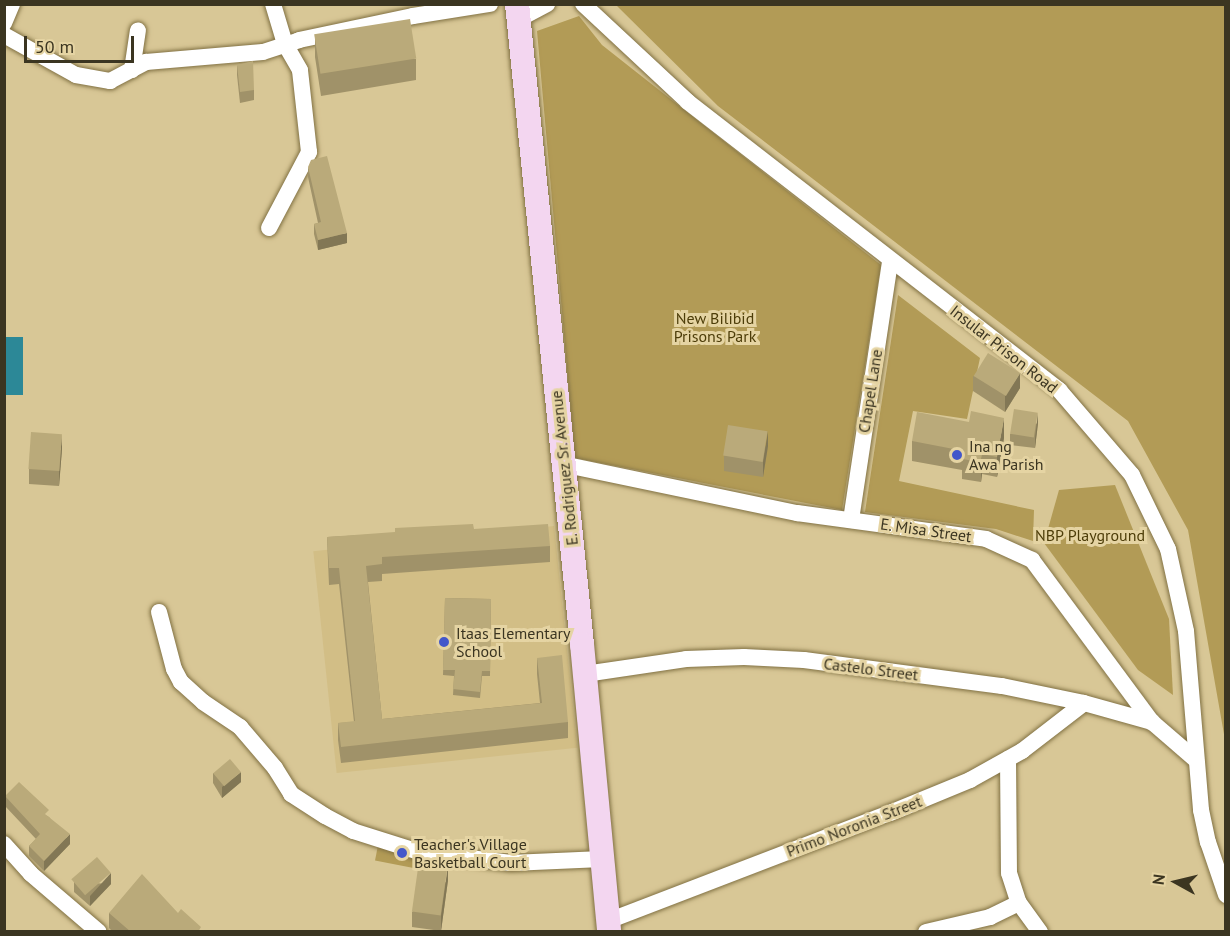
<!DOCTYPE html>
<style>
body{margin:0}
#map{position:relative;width:1230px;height:936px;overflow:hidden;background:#d8c796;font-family:"PT Sans",sans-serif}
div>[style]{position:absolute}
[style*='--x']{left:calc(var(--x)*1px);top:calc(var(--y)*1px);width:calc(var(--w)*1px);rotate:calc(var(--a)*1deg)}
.built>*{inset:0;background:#d2be86;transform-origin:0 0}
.green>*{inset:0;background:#b29b56;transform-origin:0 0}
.water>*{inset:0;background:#2c8897;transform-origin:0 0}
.roads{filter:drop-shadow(0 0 2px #817143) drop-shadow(0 0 2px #817143)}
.street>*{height:16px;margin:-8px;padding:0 8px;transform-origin:8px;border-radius:8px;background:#fff}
.secondary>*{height:24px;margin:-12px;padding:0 12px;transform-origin:12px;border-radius:12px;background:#f3d6f0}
.wall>*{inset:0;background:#a09269}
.shaded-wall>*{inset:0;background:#827755}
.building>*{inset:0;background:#baaa7a;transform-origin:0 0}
.dots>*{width:16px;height:16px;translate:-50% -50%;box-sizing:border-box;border:3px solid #e5d4a3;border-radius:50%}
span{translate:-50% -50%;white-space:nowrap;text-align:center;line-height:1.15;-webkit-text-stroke:6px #e5d4a3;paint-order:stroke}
.park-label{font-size:16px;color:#4d3d09}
.street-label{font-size:16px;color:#3b3521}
.poi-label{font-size:16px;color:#3b3521}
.left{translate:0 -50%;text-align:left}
.frame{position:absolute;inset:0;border:6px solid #3b3521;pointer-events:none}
.north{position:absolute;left:1146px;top:852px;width:60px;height:60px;-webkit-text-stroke:4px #e5d4a3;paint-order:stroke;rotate:278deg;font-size:16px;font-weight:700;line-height:24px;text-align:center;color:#3b3521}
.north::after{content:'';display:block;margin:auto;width:21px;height:27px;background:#3b3521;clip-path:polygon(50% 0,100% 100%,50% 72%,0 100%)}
.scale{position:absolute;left:24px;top:36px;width:110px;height:27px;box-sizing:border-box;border:3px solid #3b3521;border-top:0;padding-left:8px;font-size:18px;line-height:21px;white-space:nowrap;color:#3b3521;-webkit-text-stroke:4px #e5d4a3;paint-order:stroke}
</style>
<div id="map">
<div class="built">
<i style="left:554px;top:526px;width:223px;height:242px;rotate:84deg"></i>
</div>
<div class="green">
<i style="clip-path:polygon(616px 5px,1225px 5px,1225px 740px,1188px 530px,1128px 421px,718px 106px)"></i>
<i style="clip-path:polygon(579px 16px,602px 45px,881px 265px,842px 510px,575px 458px,537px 31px)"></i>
<i style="clip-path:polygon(898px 295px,980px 358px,967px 419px,913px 411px,899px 481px,1034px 510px,1033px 541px,996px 529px,865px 512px)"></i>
<i style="clip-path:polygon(1115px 485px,1169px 619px,1173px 695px,1138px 670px,1044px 543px,1059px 490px)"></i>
<i style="left:380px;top:835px;width:51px;height:26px;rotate:11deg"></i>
</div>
<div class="water">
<i style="left:5px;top:337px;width:18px;height:58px"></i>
</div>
<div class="roads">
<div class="street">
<i style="--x:583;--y:4;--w:144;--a:43"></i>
<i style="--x:688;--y:102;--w:470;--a:37.8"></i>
<i style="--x:1059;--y:390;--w:112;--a:49.3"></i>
<i style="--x:1132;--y:475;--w:82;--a:64.1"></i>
<i style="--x:1168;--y:549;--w:84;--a:77.6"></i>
<i style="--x:1186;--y:631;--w:180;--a:85.2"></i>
<i style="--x:1201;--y:810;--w:33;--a:78"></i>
<i style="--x:1208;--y:842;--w:56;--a:71.2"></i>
<i style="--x:519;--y:19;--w:32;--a:-28"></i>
<i style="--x:4;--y:23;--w:21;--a:-67"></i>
<i style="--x:4;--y:35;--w:82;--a:29.1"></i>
<i style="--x:76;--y:75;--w:35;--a:10"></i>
<i style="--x:110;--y:81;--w:41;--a:-27.8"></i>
<i style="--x:146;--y:62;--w:117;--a:-4.9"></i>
<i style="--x:263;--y:52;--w:38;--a:-18"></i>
<i style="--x:299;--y:40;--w:116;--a:-11.9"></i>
<i style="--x:413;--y:16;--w:78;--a:-8.9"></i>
<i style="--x:132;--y:70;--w:40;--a:-81.5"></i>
<i style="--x:269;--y:228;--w:86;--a:-62.2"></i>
<i style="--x:309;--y:152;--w:82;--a:-96.3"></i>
<i style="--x:300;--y:70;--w:30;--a:-120"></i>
<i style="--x:285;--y:44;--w:42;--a:-106.7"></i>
<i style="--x:562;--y:464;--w:240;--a:11.8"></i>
<i style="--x:797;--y:513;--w:191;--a:7.8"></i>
<i style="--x:986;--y:539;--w:51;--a:24.5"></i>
<i style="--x:1032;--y:560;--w:202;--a:53.5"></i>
<i style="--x:1152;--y:722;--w:58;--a:40.8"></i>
<i style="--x:851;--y:520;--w:262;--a:-81.4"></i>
<i style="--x:159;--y:612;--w:59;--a:75.3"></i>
<i style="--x:174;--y:669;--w:15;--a:62"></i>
<i style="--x:181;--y:682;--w:30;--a:42"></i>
<i style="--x:203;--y:702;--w:45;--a:34"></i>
<i style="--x:240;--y:727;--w:54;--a:49.5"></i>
<i style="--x:275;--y:768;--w:31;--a:58"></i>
<i style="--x:291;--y:794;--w:40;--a:32.9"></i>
<i style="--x:325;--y:816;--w:32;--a:28"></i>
<i style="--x:353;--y:831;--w:69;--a:17.7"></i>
<i style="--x:419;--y:852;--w:93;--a:6.8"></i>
<i style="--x:511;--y:863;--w:91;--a:-2.5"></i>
<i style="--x:585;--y:674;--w:102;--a:-8.4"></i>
<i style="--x:686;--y:659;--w:58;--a:-2"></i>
<i style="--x:744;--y:657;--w:60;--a:2.9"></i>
<i style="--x:804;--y:660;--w:200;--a:7.5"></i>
<i style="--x:1002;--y:686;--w:84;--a:11.7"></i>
<i style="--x:1084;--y:703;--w:71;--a:15.6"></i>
<i style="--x:1008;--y:759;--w:114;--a:89.5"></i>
<i style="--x:1009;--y:873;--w:32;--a:72"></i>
<i style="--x:1019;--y:903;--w:36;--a:54"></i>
<i style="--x:4;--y:844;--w:40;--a:48"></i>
<i style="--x:31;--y:874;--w:89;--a:40.5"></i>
<i style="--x:608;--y:921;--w:302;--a:-21"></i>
<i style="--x:890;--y:813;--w:87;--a:-22.4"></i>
<i style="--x:970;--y:780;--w:60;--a:-29.1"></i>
<i style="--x:1022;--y:751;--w:78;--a:-37.7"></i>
<i style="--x:926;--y:932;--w:66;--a:-13.2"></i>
<i style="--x:990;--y:917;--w:32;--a:-26"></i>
</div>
<div class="secondary">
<i style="--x:517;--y:4;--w:643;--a:84.2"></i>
<i style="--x:582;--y:644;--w:289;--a:84.6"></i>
</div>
</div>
<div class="wall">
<i style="clip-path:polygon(315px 37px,416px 59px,416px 80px,321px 96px,315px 57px)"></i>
<i style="clip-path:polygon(237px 65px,254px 90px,254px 100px,240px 103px,237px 75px)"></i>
<i style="clip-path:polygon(308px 167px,347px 243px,318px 250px,314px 234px,314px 224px,318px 223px,308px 177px)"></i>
<i style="clip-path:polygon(973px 376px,1020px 388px,1005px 412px,973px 391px)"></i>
<i style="clip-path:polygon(1038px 423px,1035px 448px,1010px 445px,1010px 434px)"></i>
<i style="clip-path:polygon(1004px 438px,997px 477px,982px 474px,981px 482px,962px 479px,962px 470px,912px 461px,912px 441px)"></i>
<i style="clip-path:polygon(768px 446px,763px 477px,724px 471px,724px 456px)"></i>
<i style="clip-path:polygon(62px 449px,59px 486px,29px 484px,29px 469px)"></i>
<i style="clip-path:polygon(474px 529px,550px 546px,550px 562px,382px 574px,382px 581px,368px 582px,382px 719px,540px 703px,537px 674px,537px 658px,568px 722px,568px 738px,341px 763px,338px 740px,338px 723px,354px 722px,339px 584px,329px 585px,327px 537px)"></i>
<i style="clip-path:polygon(445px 598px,491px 599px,490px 676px,482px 676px,480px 698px,453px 695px,454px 676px,443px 675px)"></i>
<i style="clip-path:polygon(213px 773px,241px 782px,222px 798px,213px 783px)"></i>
<i style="clip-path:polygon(5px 796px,49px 817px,70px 844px,44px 871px,29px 856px,29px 846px,36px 839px,5px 806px)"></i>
<i style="clip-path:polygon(448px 880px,441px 931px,412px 927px,412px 912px)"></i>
<i style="clip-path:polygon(74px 882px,111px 884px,90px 906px,74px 892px)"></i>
<i style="clip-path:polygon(109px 913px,201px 932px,113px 932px,109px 928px)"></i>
</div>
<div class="shaded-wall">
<i style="clip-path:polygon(347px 233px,347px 243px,318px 250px,318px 240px)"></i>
<i style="clip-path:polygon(1020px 373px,1020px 388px,1005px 412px,1005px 396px)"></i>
<i style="clip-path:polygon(1038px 413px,1038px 423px,1035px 448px,1035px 438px)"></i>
<i style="clip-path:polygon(1004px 418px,1004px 438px,997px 477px,997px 457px)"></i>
<i style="clip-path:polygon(768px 431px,768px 446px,763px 477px,763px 462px)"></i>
<i style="clip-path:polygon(62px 434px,62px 449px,59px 486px,59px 471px)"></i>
<i style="clip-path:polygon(982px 454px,982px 474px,981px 482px,981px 462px)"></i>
<i style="clip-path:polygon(241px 772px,241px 782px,222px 798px,222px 787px)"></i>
<i style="clip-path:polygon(70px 834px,70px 844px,44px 871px,44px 861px)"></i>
<i style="clip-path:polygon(448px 865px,448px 880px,441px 931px,441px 916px)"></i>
<i style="clip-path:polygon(111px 873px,111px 884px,90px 906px,90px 896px)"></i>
</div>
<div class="building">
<i style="left:410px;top:19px;width:40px;height:97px;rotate:81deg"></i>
<i style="clip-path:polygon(253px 61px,254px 90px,240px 92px,237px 65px)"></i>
<i style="clip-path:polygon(327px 156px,347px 233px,318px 240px,314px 224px,321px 222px,308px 167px,311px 160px)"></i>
<i style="left:988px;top:353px;width:38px;height:27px;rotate:32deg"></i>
<i style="left:1014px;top:409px;width:24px;height:25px;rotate:9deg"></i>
<i style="clip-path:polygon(971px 411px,1004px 418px,997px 457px,982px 454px,981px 462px,962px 459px,964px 451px,912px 441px,917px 412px,969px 422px)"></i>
<i style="left:728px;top:425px;width:40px;height:31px;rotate:9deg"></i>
<i style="left:31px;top:432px;width:31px;height:37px;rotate:4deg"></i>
<i style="clip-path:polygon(473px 524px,474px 529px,548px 524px,550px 546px,382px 557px,382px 564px,366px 566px,382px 719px,542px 703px,537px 658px,562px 655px,568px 722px,341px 747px,338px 723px,355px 721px,339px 568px,329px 568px,327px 537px,395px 532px,395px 528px)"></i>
<i style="clip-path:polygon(445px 598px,491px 599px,490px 671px,482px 671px,480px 692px,453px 689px,455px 670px,443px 670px)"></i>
<i style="left:230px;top:759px;width:17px;height:22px;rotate:50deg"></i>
<i style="clip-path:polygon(19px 782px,49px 810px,45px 814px,70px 834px,44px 861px,29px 846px,40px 834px,5px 796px)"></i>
<i style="left:97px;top:857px;width:21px;height:34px;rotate:49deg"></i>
<i style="left:419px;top:861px;width:29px;height:51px;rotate:8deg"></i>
<i style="clip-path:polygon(142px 874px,178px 913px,181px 909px,201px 927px,198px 932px,131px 932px,109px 913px)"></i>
</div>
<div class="dots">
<i style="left:957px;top:455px;background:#4357ca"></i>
<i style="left:444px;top:642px;background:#4357ca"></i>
<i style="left:402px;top:853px;background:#4357ca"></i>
</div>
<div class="park-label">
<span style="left:715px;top:327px">New Bilibid<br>Prisons Park</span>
<span style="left:1090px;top:535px">NBP Playground</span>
</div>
<div class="street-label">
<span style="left:1004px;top:349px;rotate:38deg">Insular Prison Road</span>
<span style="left:870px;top:391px;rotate:-81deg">Chapel Lane</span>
<span style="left:564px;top:468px;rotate:-96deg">E. Rodriguez Sr. Avenue</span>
<span style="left:926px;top:530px;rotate:8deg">E. Misa Street</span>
<span style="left:871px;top:669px;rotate:7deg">Castelo Street</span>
<span style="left:854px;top:826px;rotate:-21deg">Primo Noronia Street</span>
</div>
<div class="poi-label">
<span class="left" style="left:969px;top:455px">Ina ng<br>Awa Parish</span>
<span class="left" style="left:456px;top:642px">Itaas Elementary<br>School</span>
<span class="left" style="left:414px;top:853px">Teacher's Village<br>Basketball Court</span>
</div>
<div class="frame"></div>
<div class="north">N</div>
<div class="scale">50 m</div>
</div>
